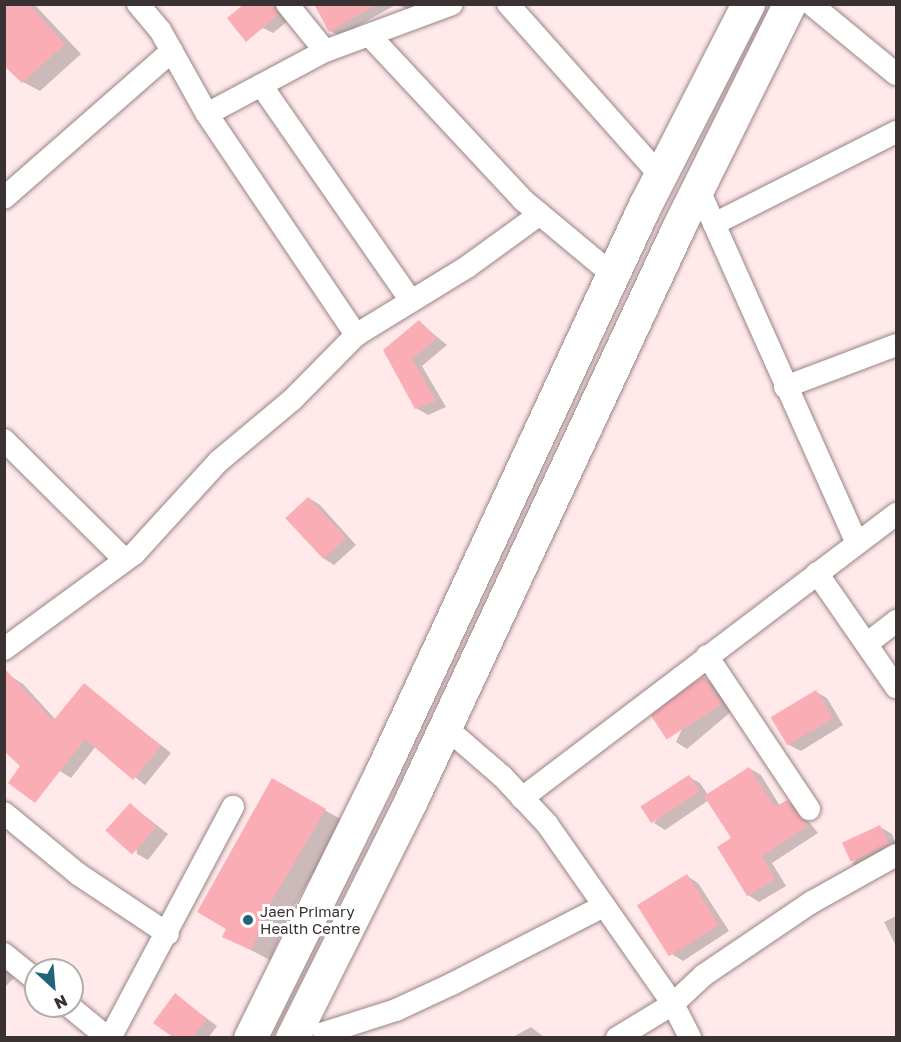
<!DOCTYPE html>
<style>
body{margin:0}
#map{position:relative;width:901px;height:1042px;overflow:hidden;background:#ffe9ea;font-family:"Golos Text",sans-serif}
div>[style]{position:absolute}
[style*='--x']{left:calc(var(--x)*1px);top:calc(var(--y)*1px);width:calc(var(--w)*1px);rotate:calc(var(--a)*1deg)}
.shadow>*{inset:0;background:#0003}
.building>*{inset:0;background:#fbadb5;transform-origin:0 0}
.roads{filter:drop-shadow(0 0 2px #988586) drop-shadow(0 0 2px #988586)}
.street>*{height:22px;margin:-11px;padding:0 11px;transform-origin:11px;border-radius:11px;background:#fff}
.primary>*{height:33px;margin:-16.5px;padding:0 16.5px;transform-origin:16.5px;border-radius:16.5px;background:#fff}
.dots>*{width:16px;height:16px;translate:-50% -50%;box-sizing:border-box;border:3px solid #fff;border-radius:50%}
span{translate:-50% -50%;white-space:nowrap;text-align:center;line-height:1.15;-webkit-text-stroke:6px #fff;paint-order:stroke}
.poi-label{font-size:15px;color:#3a3132}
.left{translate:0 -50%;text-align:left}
.frame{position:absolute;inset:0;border:6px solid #3a3132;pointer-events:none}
.north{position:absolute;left:24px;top:958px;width:60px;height:60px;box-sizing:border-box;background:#fff;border:2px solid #b0adad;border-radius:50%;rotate:154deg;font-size:16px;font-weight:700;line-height:24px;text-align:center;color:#3a3132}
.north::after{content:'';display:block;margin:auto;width:21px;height:27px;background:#236378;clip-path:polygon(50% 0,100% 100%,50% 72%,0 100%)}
</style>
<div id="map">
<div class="shadow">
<i style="clip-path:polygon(4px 4px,34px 4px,81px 54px,40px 91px,23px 82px)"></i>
<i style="clip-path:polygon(261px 4px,286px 4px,288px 21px,273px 33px,263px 28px)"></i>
<i style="clip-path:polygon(315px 4px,397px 4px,340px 36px,330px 31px)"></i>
<i style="clip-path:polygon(398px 4px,417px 4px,408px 10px)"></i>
<i style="clip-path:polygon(419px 322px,447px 345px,422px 366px,446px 407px,428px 415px,416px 408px,385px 351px)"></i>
<i style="clip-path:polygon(309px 498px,320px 505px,356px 545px,334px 565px,323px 558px,287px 518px)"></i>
<i style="clip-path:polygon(12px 677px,23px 684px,56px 720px,84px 685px,171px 753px,145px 785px,96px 746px,71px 778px,60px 771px,4px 708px)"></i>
<i style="clip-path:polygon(705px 678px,716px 685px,733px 710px,687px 749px,676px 742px)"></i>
<i style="clip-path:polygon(816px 692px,827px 698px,843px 725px,801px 751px,789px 745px)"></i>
<i style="clip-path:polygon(749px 768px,761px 775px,780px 806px,787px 801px,798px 808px,818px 833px,772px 863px,786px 886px,759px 902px,748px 895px,734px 838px,709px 800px,665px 830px,654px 823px,689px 777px,700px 783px,708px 795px)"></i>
<i style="clip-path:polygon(272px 780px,344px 821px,290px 913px,270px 960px,224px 936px)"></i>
<i style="clip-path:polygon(131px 805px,168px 834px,148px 860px,137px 854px)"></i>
<i style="clip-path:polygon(880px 827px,892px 834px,896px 844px,864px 870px,852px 864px)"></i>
<i style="clip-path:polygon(687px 876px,698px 883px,729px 931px,683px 961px,672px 954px)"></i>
<i style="clip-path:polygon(896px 916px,896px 946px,884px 922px)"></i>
<i style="clip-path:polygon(4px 965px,14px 978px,4px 988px)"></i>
<i style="clip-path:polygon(175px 995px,217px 1026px,208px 1038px,177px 1038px)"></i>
<i style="clip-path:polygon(531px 1027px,545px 1038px,511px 1038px)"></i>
</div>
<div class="building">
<i style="clip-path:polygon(4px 4px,28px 4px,65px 44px,22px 83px,4px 66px)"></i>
<i style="clip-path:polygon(244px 4px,274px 4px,278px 15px,246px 42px,227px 18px)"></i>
<i style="clip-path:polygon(314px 4px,377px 4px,329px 32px)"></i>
<i style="clip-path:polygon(419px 320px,437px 338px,412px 359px,436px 401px,415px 409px,383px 350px)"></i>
<i style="left:308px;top:497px;width:56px;height:31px;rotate:47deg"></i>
<i style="clip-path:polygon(4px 668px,53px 721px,84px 683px,161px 746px,133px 780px,85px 739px,35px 803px,8px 783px,20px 766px,4px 751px)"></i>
<i style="left:704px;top:676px;width:33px;height:66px;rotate:57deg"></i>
<i style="left:816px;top:690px;width:33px;height:53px;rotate:59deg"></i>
<i style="clip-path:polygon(749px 767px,775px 807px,787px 800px,808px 826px,762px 856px,775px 879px,747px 896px,717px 847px,731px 838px,704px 796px)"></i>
<i style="left:689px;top:775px;width:20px;height:58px;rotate:57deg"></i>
<i style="clip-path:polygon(272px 778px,326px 809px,271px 902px,251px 950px,222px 937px,226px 929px,197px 912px)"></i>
<i style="left:130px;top:803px;width:36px;height:37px;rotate:42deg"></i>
<i style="left:880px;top:825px;width:21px;height:42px;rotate:65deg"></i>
<i style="left:687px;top:874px;width:60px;height:59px;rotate:58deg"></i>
<i style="clip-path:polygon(175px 993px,207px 1019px,192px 1038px,174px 1038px,153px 1023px)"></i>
</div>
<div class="roads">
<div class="street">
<i style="--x:138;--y:4;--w:34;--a:50"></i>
<i style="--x:160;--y:30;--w:96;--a:60.8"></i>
<i style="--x:207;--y:114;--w:267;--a:56"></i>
<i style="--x:287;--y:4;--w:60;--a:51"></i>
<i style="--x:508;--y:4;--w:229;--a:48.4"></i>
<i style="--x:811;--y:4;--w:110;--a:39.5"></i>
<i style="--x:371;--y:37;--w:223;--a:47"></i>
<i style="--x:523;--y:200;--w:117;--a:39.8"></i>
<i style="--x:261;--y:85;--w:263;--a:55.2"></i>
<i style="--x:207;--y:114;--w:134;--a:-28.1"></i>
<i style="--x:325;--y:51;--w:135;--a:-20.3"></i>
<i style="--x:698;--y:188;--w:389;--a:65.9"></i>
<i style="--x:4;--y:198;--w:223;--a:-41.2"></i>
<i style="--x:714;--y:224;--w:204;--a:-26.8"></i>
<i style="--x:785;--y:387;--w:119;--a:-20.7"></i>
<i style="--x:4;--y:440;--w:170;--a:44.8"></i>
<i style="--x:817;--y:573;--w:139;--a:55.3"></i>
<i style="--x:868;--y:643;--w:36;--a:-38"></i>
<i style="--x:4;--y:649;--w:161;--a:-36.2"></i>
<i style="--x:134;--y:554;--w:126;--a:-47.6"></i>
<i style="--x:219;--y:461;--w:95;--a:-39.9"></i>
<i style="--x:292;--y:400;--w:91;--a:-45.4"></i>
<i style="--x:356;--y:335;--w:130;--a:-31.5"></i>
<i style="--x:467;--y:267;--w:90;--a:-36"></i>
<i style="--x:707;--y:656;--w:184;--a:56.3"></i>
<i style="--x:444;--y:726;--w:77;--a:40.8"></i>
<i style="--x:502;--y:776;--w:66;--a:46.8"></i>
<i style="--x:547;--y:824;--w:220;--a:55"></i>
<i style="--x:673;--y:1004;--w:38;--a:63"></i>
<i style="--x:522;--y:798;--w:470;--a:-37.2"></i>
<i style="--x:4;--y:813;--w:96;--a:39.5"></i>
<i style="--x:78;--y:874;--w:108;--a:33.7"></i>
<i style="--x:4;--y:954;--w:41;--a:39.1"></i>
<i style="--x:69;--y:1006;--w:50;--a:39.4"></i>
<i style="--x:324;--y:1033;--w:76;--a:-17.7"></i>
<i style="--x:396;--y:1010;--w:62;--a:-24.9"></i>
<i style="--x:452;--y:984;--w:171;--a:-27.2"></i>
<i style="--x:110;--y:1038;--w:262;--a:-62"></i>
<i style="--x:617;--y:1038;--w:66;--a:-31.3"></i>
<i style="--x:673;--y:1004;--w:42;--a:-43.1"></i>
<i style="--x:704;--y:975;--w:130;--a:-34.1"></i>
<i style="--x:812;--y:902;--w:96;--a:-29.2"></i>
</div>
<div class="primary">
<i style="--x:250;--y:1038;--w:293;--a:-63.7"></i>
<i style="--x:380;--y:775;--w:629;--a:-65.07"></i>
<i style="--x:645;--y:205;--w:226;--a:-62.9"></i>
<i style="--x:292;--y:1038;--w:266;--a:-63.4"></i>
<i style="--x:411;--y:800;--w:633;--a:-64.97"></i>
<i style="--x:679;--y:226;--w:248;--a:-63.6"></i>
</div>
</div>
<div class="dots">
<i style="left:248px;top:920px;background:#236378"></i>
</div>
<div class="poi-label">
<span class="left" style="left:260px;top:920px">Jaen Primary<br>Health Centre</span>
</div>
<div class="frame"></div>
<div class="north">N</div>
</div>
